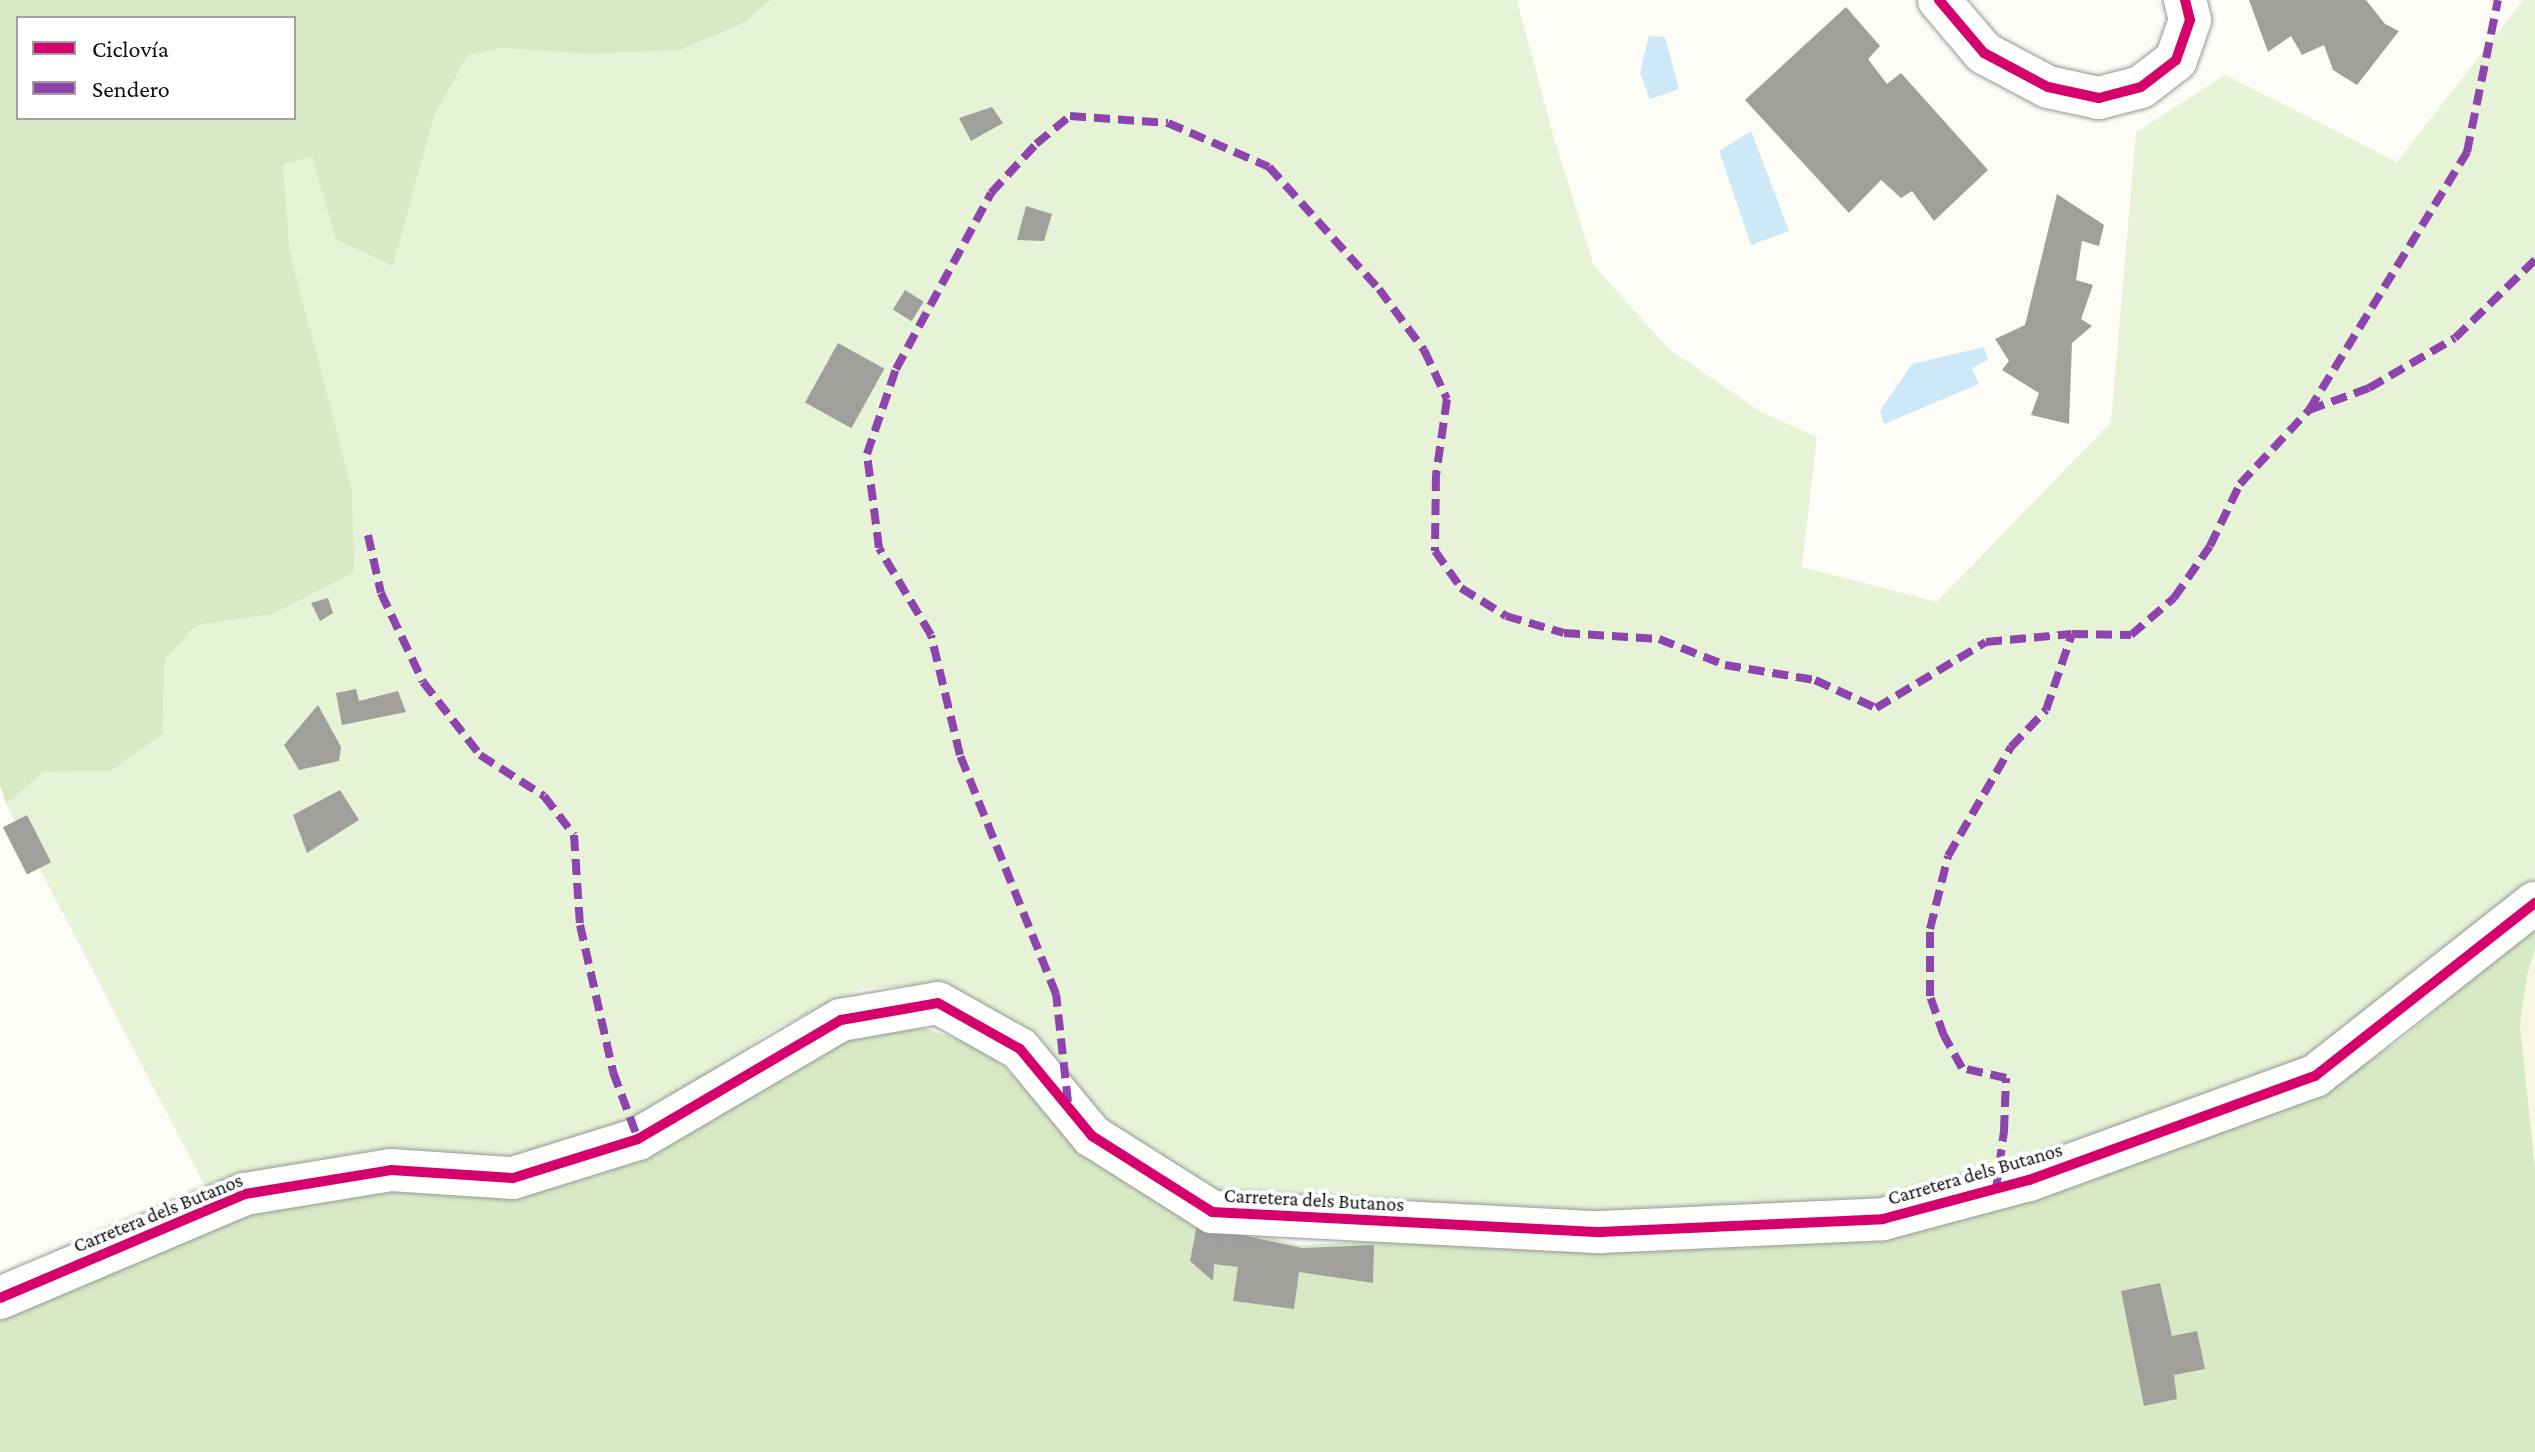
<!DOCTYPE html>
<meta charset="utf-8">
<style>
body{margin:0}
#map{position:relative;width:2535px;height:1452px;overflow:hidden;background:#fdfcf7;font-family:"Crimson Pro",serif}
div>[style]{position:absolute}
[style*='--x']{left:calc(var(--x)*1px);top:calc(var(--y)*1px);width:calc(var(--w)*1px);rotate:calc(var(--a)*1deg)}
.farmland>*{inset:0;background:#f9f7e4}
.green>*{inset:0;background:#e7f3d7}
.forest>*{inset:0;background:#d8eac5}
.water>*{inset:0;background:#cde8f7}
.building>*{inset:0;background:#a19f9c;transform-origin:0 0}
.roads{filter:drop-shadow(0 0 2px #979795) drop-shadow(0 0 2px #979795)}
.minor>*{height:42px;margin:-21px;padding:0 21px;transform-origin:21px;border-radius:21px;background:#fffffe}
.quiet>*{height:8px;margin-top:-4px;transform-origin:0;background:repeating-linear-gradient(90deg,#8e44ad 0 16px,transparent 0 24px)}
.cycleway>*{height:10px;margin:-5px;padding:0 5px;transform-origin:5px;border-radius:5px;background:#d6006c}
span{translate:-50% -50%;white-space:nowrap;text-align:center;line-height:1.15;-webkit-text-stroke:8px #fff;paint-order:stroke}
.street-label{font-size:20px;color:#111}
.legend{position:absolute;left:16px;top:16px;width:280px;height:104px;box-sizing:border-box;background:#fff;border:2px solid #a0a0a0;margin:0;padding:10px 14px;list-style:none;font-size:24px;color:#111}
.legend li{display:flex;align-items:center;gap:16px;height:40px}
.legend b{width:40px;border:2px solid #a0a0a0}
</style>
<div id="map">
<div class="farmland">
<i style="clip-path:polygon(2535px 949px,2535px 1169px,2520px 1025px,2527px 975px)"></i>
</div>
<div class="green">
<i style="clip-path:polygon(771px 0,1517px 0,1553px 135px,1594px 266px,1669px 349px,1761px 412px,1817px 437px,1802px 567px,1937px 602px,2111px 422px,2136px 132px,2225px 75px,2397px 162px,2523px 0,2535px 0,2535px 883px,2306px 1065px,1949px 1186px,1849px 1203px,1628px 1214px,1285px 1204px,1219px 1190px,1144px 1155px,1021px 1036px,921px 985px,861px 989px,771px 1031px,655px 1114px,537px 1158px,445px 1153px,349px 1154px,264px 1174px,209px 1194px,6px 804px,44px 772px,111px 771px,161px 734px,165px 659px,197px 625px,273px 614px,352px 489px,290px 252px,283px 164px,312px 156px,336px 240px,393px 266px,434px 116px,468px 55px,502px 48px,588px 54px,681px 50px,744px 23px)"></i>
</div>
<div class="forest">
<i style="clip-path:polygon(evenodd,0 0,771px 0,744px 23px,681px 50px,588px 54px,502px 48px,468px 55px,434px 116px,393px 266px,336px 240px,312px 157px,283px 164px,290px 252px,352px 489px,354px 572px,273px 614px,197px 625px,165px 659px,162px 734px,111px 771px,44px 772px,6px 804px,0 785px,0 0,294px 18px,294px 118px,18px 118px,18px 18px,294px 18px)"></i>
<i style="clip-path:polygon(2535px 926px,2535px 949px,2527px 975px,2520px 1025px,2535px 1169px,2535px 1452px,0 1452px,0 1318px,263px 1207px,364px 1187px,471px 1194px,849px 1032px,923px 1028px,984px 1048px,1031px 1093px,1205px 1223px,1300px 1245px,1377px 1241px,1639px 1247px,2170px 1147px,2270px 1115px,2324px 1092px,2400px 1040px)"></i>
</div>
<div class="water">
<i style="clip-path:polygon(1649px 36px,1665px 37px,1679px 89px,1650px 99px,1640px 73px)"></i>
<i style="clip-path:polygon(1751px 131px,1789px 231px,1751px 245px,1719px 151px)"></i>
<i style="clip-path:polygon(1984px 347px,1988px 360px,1972px 368px,1979px 384px,1884px 424px,1880px 411px,1912px 364px)"></i>
</div>
<div class="building">
<i style="clip-path:polygon(2249px 0,2366px 0,2385px 24px,2399px 31px,2357px 85px,2333px 70px,2324px 45px,2302px 55px,2291px 36px,2268px 52px)"></i>
<i style="clip-path:polygon(1846px 7px,1880px 46px,1868px 59px,1887px 84px,1901px 73px,1988px 170px,1934px 221px,1912px 191px,1901px 198px,1881px 180px,1849px 213px,1745px 100px)"></i>
<i style="clip-path:polygon(992px 107px,1003px 123px,971px 141px,959px 118px)"></i>
<i style="clip-path:polygon(2057px 194px,2104px 225px,2099px 246px,2082px 241px,2076px 280px,2093px 285px,2081px 319px,2092px 326px,2072px 343px,2069px 424px,2031px 415px,2039px 393px,2002px 370px,2009px 361px,1995px 339px,2025px 325px)"></i>
<i style="clip-path:polygon(1026px 206px,1052px 214px,1044px 241px,1017px 240px)"></i>
<i style="left:905px;top:290px;width:22px;height:23px;rotate:32deg"></i>
<i style="left:838px;top:343px;width:53px;height:68px;rotate:29deg"></i>
<i style="clip-path:polygon(328px 598px,333px 613px,320px 621px,311px 603px)"></i>
<i style="clip-path:polygon(356px 689px,359px 701px,398px 691px,406px 712px,342px 725px,336px 693px)"></i>
<i style="clip-path:polygon(318px 705px,341px 747px,339px 761px,299px 770px,284px 745px)"></i>
<i style="clip-path:polygon(340px 790px,359px 820px,307px 853px,293px 815px)"></i>
<i style="left:27px;top:815px;width:53px;height:27px;rotate:63deg"></i>
<i style="clip-path:polygon(1197px 1225px,1302px 1248px,1374px 1245px,1373px 1283px,1299px 1272px,1294px 1309px,1233px 1301px,1238px 1267px,1214px 1264px,1213px 1281px,1190px 1261px)"></i>
<i style="clip-path:polygon(2160px 1283px,2172px 1336px,2197px 1331px,2205px 1369px,2174px 1375px,2177px 1399px,2144px 1406px,2121px 1291px)"></i>
</div>
<div class="roads">
<div class="minor">
<i style="--x:1939;--y:0;--w:70;--a:49.7"></i>
<i style="--x:1984;--y:53;--w:72;--a:28"></i>
<i style="--x:2048;--y:87;--w:52;--a:12.2"></i>
<i style="--x:2099;--y:98;--w:43;--a:-14.7"></i>
<i style="--x:2141;--y:87;--w:44;--a:-37.6"></i>
<i style="--x:2176;--y:60;--w:42;--a:-70.7"></i>
<i style="--x:2190;--y:20;--w:21;--a:-104"></i>
<i style="--x:0;--y:1298;--w:266;--a:-23"></i>
<i style="--x:245;--y:1194;--w:148;--a:-9.3"></i>
<i style="--x:391;--y:1170;--w:122;--a:3.8"></i>
<i style="--x:513;--y:1178;--w:131;--a:-17.3"></i>
<i style="--x:638;--y:1139;--w:235;--a:-30.4"></i>
<i style="--x:841;--y:1020;--w:98;--a:-9.9"></i>
<i style="--x:938;--y:1003;--w:94;--a:29.3"></i>
<i style="--x:1020;--y:1049;--w:113;--a:50.4"></i>
<i style="--x:1092;--y:1136;--w:142;--a:32.3"></i>
<i style="--x:1212;--y:1212;--w:389;--a:3"></i>
<i style="--x:1600;--y:1232;--w:283;--a:-2.6"></i>
<i style="--x:1883;--y:1219;--w:151;--a:-15"></i>
<i style="--x:2029;--y:1180;--w:304;--a:-20"></i>
<i style="--x:2315;--y:1076;--w:280;--a:-38.2"></i>
</div>
</div>
<div class="quiet">
<i style="--x:2309;--y:410;--w:64;--a:-20.1"></i>
<i style="--x:2369;--y:388;--w:99;--a:-30.2"></i>
<i style="--x:2455;--y:338;--w:112;--a:-44.3"></i>
<i style="--x:368;--y:535;--w:59;--a:77.4"></i>
<i style="--x:381;--y:593;--w:98;--a:64.7"></i>
<i style="--x:423;--y:682;--w:93;--a:52"></i>
<i style="--x:480;--y:755;--w:76;--a:32.6"></i>
<i style="--x:544;--y:796;--w:49;--a:52.4"></i>
<i style="--x:574;--y:835;--w:90;--a:86.2"></i>
<i style="--x:580;--y:925;--w:151;--a:77.3"></i>
<i style="--x:613;--y:1072;--w:72;--a:69.5"></i>
<i style="--x:1068;--y:1102;--w:109;--a:-96.3"></i>
<i style="--x:1056;--y:994;--w:258;--a:-111.9"></i>
<i style="--x:960;--y:755;--w:123;--a:-103.6"></i>
<i style="--x:931;--y:635;--w:101;--a:-120.9"></i>
<i style="--x:879;--y:548;--w:95;--a:-97.3"></i>
<i style="--x:867;--y:454;--w:90;--a:-71.2"></i>
<i style="--x:896;--y:369;--w:200;--a:-61.6"></i>
<i style="--x:991;--y:193;--w:67;--a:-47.4"></i>
<i style="--x:1036;--y:144;--w:44;--a:-39.5"></i>
<i style="--x:1070;--y:116;--w:98;--a:4.1"></i>
<i style="--x:1168;--y:123;--w:110;--a:23.5"></i>
<i style="--x:1269;--y:167;--w:164;--a:48"></i>
<i style="--x:1379;--y:289;--w:76;--a:53.6"></i>
<i style="--x:1424;--y:350;--w:54;--a:64.9"></i>
<i style="--x:1447;--y:399;--w:77;--a:98.2"></i>
<i style="--x:1436;--y:475;--w:76;--a:90.8"></i>
<i style="--x:1435;--y:551;--w:45;--a:54.9"></i>
<i style="--x:1461;--y:588;--w:53;--a:31.9"></i>
<i style="--x:1506;--y:616;--w:60;--a:16.3"></i>
<i style="--x:1564;--y:633;--w:95;--a:3.6"></i>
<i style="--x:1659;--y:639;--w:71;--a:21.5"></i>
<i style="--x:1725;--y:665;--w:91;--a:9.5"></i>
<i style="--x:1815;--y:680;--w:67;--a:24.7"></i>
<i style="--x:1876;--y:708;--w:128;--a:-31"></i>
<i style="--x:1986;--y:642;--w:86;--a:-5.3"></i>
<i style="--x:2072;--y:634;--w:59;--a:1"></i>
<i style="--x:2131;--y:635;--w:57;--a:-40.7"></i>
<i style="--x:2174;--y:598;--w:63;--a:-55.3"></i>
<i style="--x:2210;--y:546;--w:69;--a:-64.2"></i>
<i style="--x:2240;--y:484;--w:101;--a:-47"></i>
<i style="--x:2309;--y:410;--w:303;--a:-58.5"></i>
<i style="--x:2467;--y:152;--w:155;--a:-78.5"></i>
<i style="--x:1996;--y:1189;--w:59;--a:-82.1"></i>
<i style="--x:2004;--y:1131;--w:53;--a:-87.8"></i>
<i style="--x:2006;--y:1078;--w:45;--a:-167.2"></i>
<i style="--x:1962;--y:1068;--w:37;--a:-119"></i>
<i style="--x:1944;--y:1036;--w:42;--a:-109.3"></i>
<i style="--x:1930;--y:996;--w:67;--a:-90"></i>
<i style="--x:1930;--y:929;--w:75;--a:-76.1"></i>
<i style="--x:1948;--y:856;--w:126;--a:-60"></i>
<i style="--x:2011;--y:747;--w:51;--a:-46.6"></i>
<i style="--x:2046;--y:710;--w:80;--a:-71.1"></i>
</div>
<div class="cycleway">
<i style="--x:1939;--y:0;--w:70;--a:49.7"></i>
<i style="--x:1984;--y:53;--w:72;--a:28"></i>
<i style="--x:2048;--y:87;--w:52;--a:12.2"></i>
<i style="--x:2099;--y:98;--w:43;--a:-14.7"></i>
<i style="--x:2141;--y:87;--w:44;--a:-37.6"></i>
<i style="--x:2176;--y:60;--w:42;--a:-70.7"></i>
<i style="--x:2190;--y:20;--w:21;--a:-104"></i>
<i style="--x:0;--y:1298;--w:266;--a:-23"></i>
<i style="--x:245;--y:1194;--w:148;--a:-9.3"></i>
<i style="--x:391;--y:1170;--w:122;--a:3.8"></i>
<i style="--x:513;--y:1178;--w:131;--a:-17.3"></i>
<i style="--x:638;--y:1139;--w:235;--a:-30.4"></i>
<i style="--x:841;--y:1020;--w:98;--a:-9.9"></i>
<i style="--x:938;--y:1003;--w:94;--a:29.3"></i>
<i style="--x:1020;--y:1049;--w:113;--a:50.4"></i>
<i style="--x:1092;--y:1136;--w:142;--a:32.3"></i>
<i style="--x:1212;--y:1212;--w:389;--a:3"></i>
<i style="--x:1600;--y:1232;--w:283;--a:-2.6"></i>
<i style="--x:1883;--y:1219;--w:151;--a:-15"></i>
<i style="--x:2029;--y:1180;--w:304;--a:-20"></i>
<i style="--x:2315;--y:1076;--w:280;--a:-38.2"></i>
</div>
<div class="street-label">
<span style="left:1975px;top:1174px;rotate:-16deg">Carretera dels Butanos</span>
<span style="left:1314px;top:1200px;rotate:3deg">Carretera dels Butanos</span>
<span style="left:158px;top:1213px;rotate:-22deg">Carretera dels Butanos</span>
</div>
<ul class="legend">
<li><b style="height:10px;background:#d6006c"></b>Ciclovía</li>
<li><b style="height:10px;background:#8e44ad"></b>Sendero</li>
</ul>
</div>
